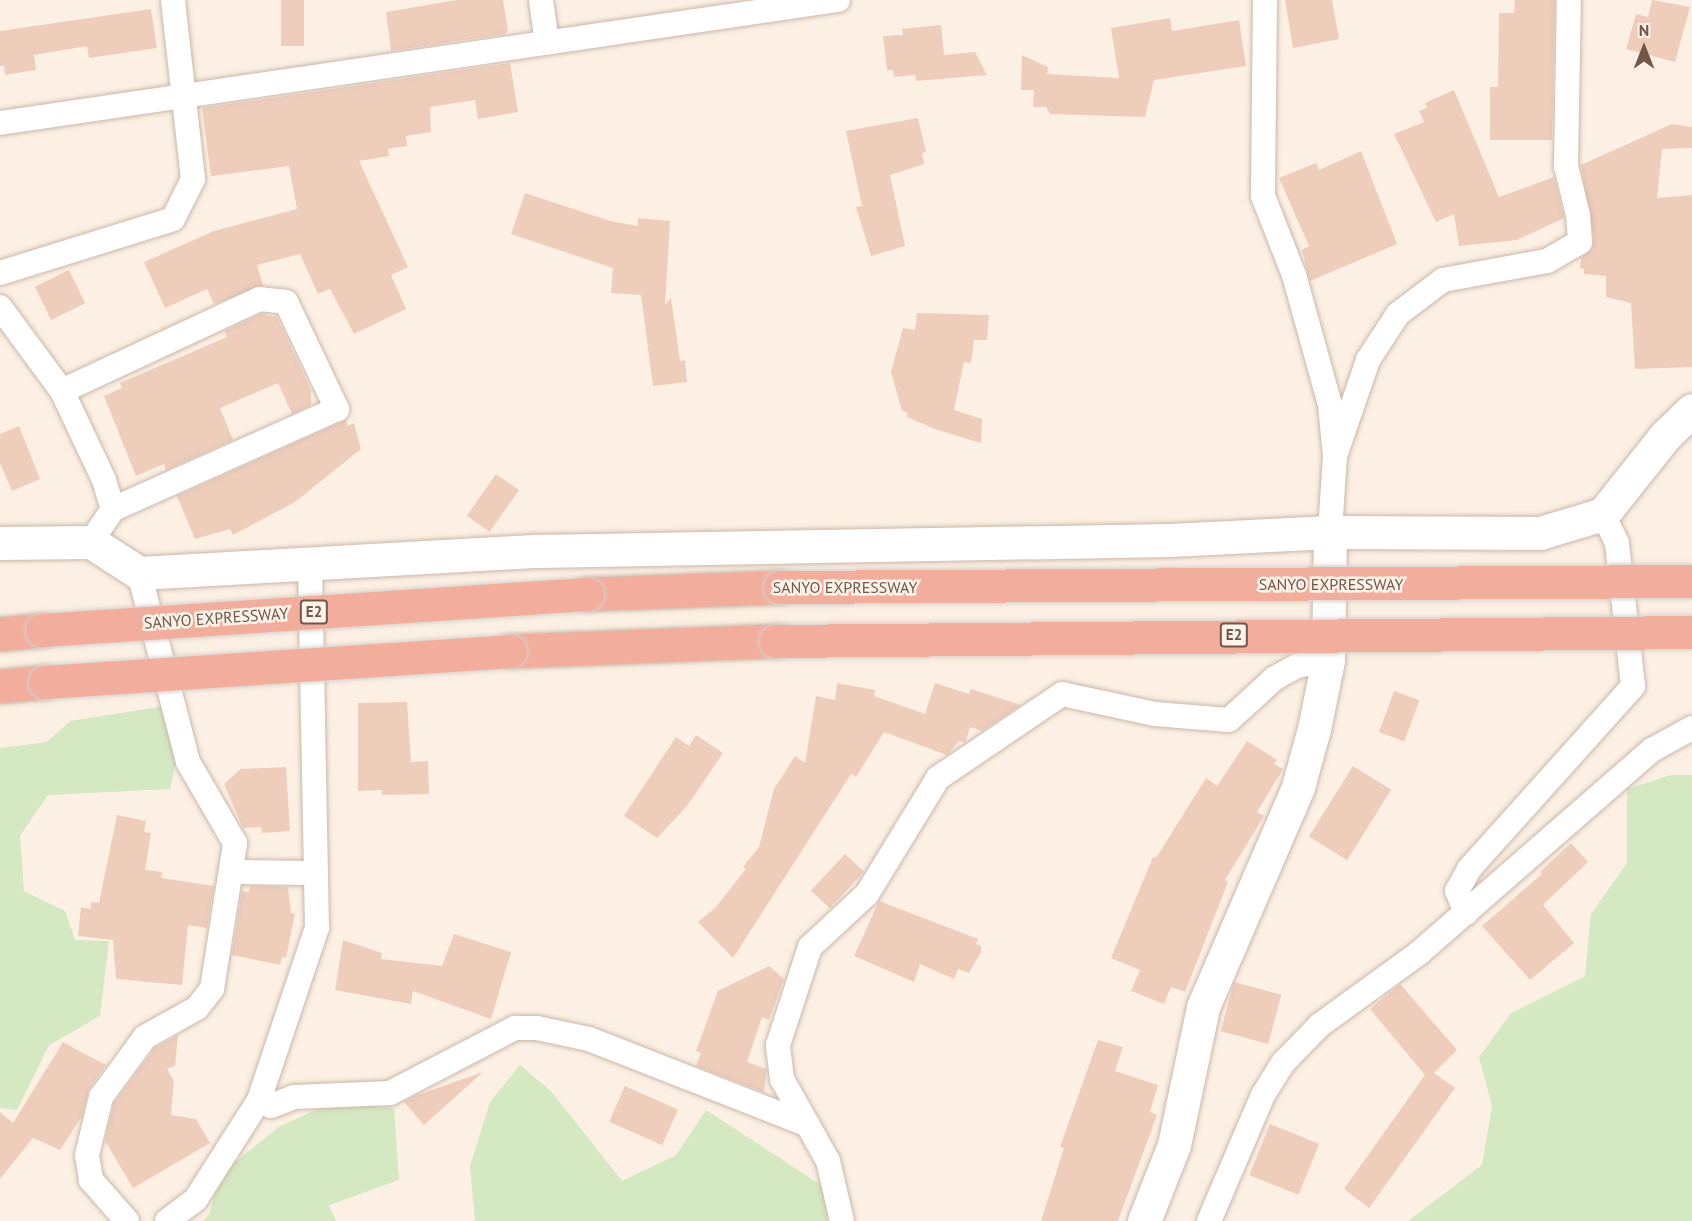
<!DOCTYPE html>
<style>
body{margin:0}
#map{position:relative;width:1692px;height:1221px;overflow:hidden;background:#fbf0e3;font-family:"PT Sans",sans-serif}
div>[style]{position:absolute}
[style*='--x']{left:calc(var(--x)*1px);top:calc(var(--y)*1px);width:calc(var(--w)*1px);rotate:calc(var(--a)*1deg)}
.green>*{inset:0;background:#d4e8c2}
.building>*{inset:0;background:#efcdbb;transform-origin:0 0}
.roads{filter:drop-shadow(0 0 2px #ccb7aa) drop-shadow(0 0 2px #ccb7aa)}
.street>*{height:24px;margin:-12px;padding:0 12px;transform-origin:12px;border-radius:12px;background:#fff}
.secondary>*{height:33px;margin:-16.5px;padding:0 16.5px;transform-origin:16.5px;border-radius:16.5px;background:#fff}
.highway>*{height:33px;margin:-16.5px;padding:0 16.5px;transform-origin:16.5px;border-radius:16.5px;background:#f3ad9c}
.bridges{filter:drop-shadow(0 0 2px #d8d0cc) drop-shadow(0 0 2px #d8d0cc)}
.highway-bridge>*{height:33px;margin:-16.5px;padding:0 16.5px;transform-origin:16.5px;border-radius:16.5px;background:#f3ad9c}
span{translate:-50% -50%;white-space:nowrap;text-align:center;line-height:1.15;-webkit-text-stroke:5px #fef4e9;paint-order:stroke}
.shield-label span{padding:2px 4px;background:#fef4e9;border:2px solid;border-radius:4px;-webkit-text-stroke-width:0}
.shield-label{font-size:15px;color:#72564a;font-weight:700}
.street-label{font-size:16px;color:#72564a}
.north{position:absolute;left:1614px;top:18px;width:60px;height:60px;-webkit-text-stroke:4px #fef4e9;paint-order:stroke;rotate:0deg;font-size:16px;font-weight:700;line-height:24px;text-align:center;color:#72564a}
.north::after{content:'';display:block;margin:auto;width:21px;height:27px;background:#72564a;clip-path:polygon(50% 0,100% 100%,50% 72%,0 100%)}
</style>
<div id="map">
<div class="green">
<i style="clip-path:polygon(165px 706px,180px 743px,170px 789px,48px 795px,20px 836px,24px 891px,65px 911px,75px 940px,109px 941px,100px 1016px,49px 1045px,17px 1110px,0 1108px,0 748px,47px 742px,70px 721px)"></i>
<i style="clip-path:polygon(1671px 775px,1692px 775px,1692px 1221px,1408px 1221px,1482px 1165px,1492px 1106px,1479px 1057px,1511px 1013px,1585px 976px,1591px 914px,1627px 863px,1627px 789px)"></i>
<i style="clip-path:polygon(520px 1065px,551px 1091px,622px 1181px,676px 1155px,706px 1110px,827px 1189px,827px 1221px,475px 1221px,470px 1166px,490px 1102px)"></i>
<i style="clip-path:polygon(332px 1103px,394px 1108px,399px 1180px,329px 1205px,336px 1221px,203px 1221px,210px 1213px,218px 1176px,280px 1126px)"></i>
</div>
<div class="building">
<i style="left:281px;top:0;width:23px;height:46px"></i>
<i style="clip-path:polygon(457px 0,503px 0,508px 30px,505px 34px,391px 51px,386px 12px)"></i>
<i style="clip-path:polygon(1285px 0,1332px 0,1339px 39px,1293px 48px)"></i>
<i style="clip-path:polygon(1515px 0,1555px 0,1552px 140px,1490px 140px,1490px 87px,1498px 87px,1499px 13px,1514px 13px)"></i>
<i style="clip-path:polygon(1652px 0,1690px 7px,1675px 62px,1626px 49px,1636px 14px,1648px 17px)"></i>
<i style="clip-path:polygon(151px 9px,157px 48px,89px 58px,87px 46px,34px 55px,36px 70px,5px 75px,4px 66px,0 66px,0 31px)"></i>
<i style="clip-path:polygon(1170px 18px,1172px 31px,1239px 20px,1246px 66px,1154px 80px,1145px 117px,1050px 114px,1046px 107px,1033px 107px,1034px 90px,1021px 90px,1022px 55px,1048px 67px,1047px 74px,1119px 78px,1111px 28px)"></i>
<i style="clip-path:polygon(941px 25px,944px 55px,975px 52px,987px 75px,916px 81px,915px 75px,894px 77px,893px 70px,887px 70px,883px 36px,903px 35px,902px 29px)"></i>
<i style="clip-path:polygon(510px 63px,518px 112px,478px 119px,475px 100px,430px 107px,431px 132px,406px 136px,407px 146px,388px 149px,389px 156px,359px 161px,408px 267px,391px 275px,406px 309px,354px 334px,330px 289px,318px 294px,300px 254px,257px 265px,263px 285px,214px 304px,207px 289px,165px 308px,144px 262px,214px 231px,297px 209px,289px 166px,211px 176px,202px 108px)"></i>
<i style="clip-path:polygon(1454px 90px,1499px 197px,1554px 177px,1564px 218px,1517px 240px,1459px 246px,1454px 214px,1436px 222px,1394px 134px,1424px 122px,1419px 111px,1427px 108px,1425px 103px)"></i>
<i style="clip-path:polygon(918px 118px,926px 152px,922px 153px,924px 164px,890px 175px,905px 246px,871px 256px,856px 207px,862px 206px,846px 131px)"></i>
<i style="clip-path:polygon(1672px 124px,1692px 127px,1692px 148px,1662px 149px,1657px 198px,1692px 195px,1692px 367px,1635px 369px,1631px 303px,1606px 297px,1606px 276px,1584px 274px,1584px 269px,1580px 268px,1581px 258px,1592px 249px,1594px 241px,1581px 165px)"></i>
<i style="clip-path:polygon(1361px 151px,1397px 244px,1310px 281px,1302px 250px,1309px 246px,1279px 178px,1316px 163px,1319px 170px)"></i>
<i style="clip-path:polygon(525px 193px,610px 221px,638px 226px,638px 218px,670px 221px,665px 305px,671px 298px,680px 361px,685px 360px,687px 382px,653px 386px,641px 295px,611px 293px,613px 268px,511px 234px)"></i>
<i style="left:69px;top:270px;width:37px;height:38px;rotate:64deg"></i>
<i style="clip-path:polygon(917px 313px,989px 315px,987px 340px,974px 340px,971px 363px,964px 362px,954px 410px,982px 419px,981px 443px,935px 429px,907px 417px,907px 412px,902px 411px,891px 372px,903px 328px,915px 330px)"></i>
<i style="clip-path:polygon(261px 314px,277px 317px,311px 390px,311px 405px,292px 414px,278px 383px,220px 408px,233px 440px,166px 470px,164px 464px,136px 476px,104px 396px,122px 388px,120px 383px,227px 337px,225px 331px)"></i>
<i style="clip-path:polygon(346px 420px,348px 426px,354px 423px,361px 449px,295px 502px,233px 535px,230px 529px,195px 539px,177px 496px)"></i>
<i style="clip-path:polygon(19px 426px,40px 479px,12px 491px,0 463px,0 434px)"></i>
<i style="left:496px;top:474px;width:28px;height:51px;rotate:35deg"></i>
<i style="clip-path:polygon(837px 683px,875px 690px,874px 696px,925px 714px,935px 683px,969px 694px,971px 689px,1021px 705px,982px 731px,970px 727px,965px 743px,959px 741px,947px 755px,884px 732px,856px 777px,851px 774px,733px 958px,698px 922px,715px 908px,746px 869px,743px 867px,759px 847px,774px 789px,795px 756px,805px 763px,816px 696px,835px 700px)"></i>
<i style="left:1394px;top:691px;width:27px;height:44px;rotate:20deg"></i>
<i style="clip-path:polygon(407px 702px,411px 762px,428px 761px,429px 794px,382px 795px,382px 790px,358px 791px,358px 703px)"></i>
<i style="clip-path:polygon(696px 735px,723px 753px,687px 806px,657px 838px,624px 816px,676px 737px,689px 746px)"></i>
<i style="clip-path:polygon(1247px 741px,1277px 760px,1274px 764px,1283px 769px,1257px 812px,1264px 816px,1225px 880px,1228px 882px,1185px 992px,1171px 987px,1164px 1004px,1131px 991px,1140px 970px,1111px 958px,1153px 857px,1156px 858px,1206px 778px,1217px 786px)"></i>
<i style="left:1353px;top:766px;width:45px;height:83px;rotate:32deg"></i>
<i style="clip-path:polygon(286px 767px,290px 831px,262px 833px,261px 827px,243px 828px,224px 784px,241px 769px)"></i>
<i style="clip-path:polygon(117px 815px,146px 821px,144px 832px,151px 833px,145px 870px,162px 872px,161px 878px,214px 886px,207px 928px,188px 925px,182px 985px,116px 979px,113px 940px,78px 936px,81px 907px,91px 909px,91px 902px,99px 903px)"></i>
<i style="clip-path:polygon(1571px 843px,1588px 862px,1543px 905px,1574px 943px,1530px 980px,1482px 926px,1542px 874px,1540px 872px)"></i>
<i style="left:845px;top:854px;width:26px;height:50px;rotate:43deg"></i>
<i style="clip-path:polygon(250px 886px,288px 887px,291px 913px,295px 914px,286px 958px,282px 957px,280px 965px,232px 955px,242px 891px,249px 892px)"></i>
<i style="clip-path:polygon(879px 901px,978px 939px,976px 944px,981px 946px,981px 952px,969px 973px,958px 969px,954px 979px,920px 964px,914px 982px,854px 956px)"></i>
<i style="clip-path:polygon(454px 934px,511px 952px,491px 1019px,413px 991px,411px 1004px,335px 990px,343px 940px,382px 953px,381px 959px,442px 966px)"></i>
<i style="clip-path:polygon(769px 966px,784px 979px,769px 1020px,762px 1017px,747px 1062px,767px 1069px,764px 1092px,696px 1066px,701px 1053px,696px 1051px,718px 991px)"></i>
<i style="left:1234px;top:982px;width:49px;height:51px;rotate:15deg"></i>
<i style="clip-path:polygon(1400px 984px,1457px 1050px,1434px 1073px,1455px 1088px,1369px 1208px,1344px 1189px,1425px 1075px,1370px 1009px)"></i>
<i style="clip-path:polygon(178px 1035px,175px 1066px,167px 1069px,174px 1081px,171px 1115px,196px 1119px,210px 1143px,133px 1188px,105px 1141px,114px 1103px,155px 1048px)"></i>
<i style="clip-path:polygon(1098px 1040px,1123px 1047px,1115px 1071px,1158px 1085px,1150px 1112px,1157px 1115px,1118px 1221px,1041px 1221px,1064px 1148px,1060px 1147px)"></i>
<i style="clip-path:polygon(63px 1042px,106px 1065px,89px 1089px,81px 1118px,60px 1150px,33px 1138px,0 1179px,0 1112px,13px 1123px)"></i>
<i style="clip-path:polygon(483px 1072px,424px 1125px,404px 1102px,412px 1097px)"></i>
<i style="left:625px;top:1086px;width:58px;height:39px;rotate:24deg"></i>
<i style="left:1270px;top:1124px;width:53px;height:55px;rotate:22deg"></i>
</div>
<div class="roads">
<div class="street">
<i style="--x:541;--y:0;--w:43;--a:82.1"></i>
<i style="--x:1265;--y:0;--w:196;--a:90.6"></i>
<i style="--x:1263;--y:196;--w:85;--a:68.6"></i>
<i style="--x:1294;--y:275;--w:135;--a:74.5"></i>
<i style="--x:1330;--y:405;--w:51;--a:84.4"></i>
<i style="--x:1335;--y:456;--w:76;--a:93.8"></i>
<i style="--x:0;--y:123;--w:847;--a:-8.35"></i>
<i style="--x:0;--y:273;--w:181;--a:-17.3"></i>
<i style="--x:173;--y:219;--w:45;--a:-63.4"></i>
<i style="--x:193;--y:179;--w:180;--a:-96.4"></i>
<i style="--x:0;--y:307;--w:104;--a:53.6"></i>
<i style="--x:62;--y:391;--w:98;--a:64.7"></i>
<i style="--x:104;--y:480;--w:30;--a:73"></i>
<i style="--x:113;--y:509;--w:40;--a:124"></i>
<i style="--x:62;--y:391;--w:217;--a:-25"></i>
<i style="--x:259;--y:299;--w:27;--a:6"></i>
<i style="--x:286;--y:302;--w:119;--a:64.5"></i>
<i style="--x:337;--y:409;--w:245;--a:155.9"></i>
<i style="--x:1335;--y:456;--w:102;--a:-71"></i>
<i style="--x:1368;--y:360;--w:55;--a:-56.9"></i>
<i style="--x:1398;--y:314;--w:56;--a:-37.1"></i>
<i style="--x:1443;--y:280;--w:106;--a:-10.4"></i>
<i style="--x:1547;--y:261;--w:38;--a:-30"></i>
<i style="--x:1580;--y:242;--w:27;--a:-94"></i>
<i style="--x:1578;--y:215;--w:50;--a:-103.8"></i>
<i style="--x:1566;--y:166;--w:166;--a:-89"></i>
<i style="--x:231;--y:872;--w:85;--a:0.7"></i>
<i style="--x:1466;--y:913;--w:24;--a:-112"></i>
<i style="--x:1457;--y:891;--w:25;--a:-61"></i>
<i style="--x:1469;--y:869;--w:246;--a:-48.1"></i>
<i style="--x:1633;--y:686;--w:144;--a:-96.4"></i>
<i style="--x:1617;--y:543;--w:32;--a:-116"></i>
<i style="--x:259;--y:1100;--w:13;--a:27"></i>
<i style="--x:271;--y:1106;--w:25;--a:-21"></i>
<i style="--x:294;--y:1097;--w:96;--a:-2.4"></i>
<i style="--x:390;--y:1093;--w:141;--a:-27.5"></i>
<i style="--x:515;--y:1028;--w:22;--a:0"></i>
<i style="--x:537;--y:1028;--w:53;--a:11.9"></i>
<i style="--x:589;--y:1039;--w:235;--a:21.4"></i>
<i style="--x:127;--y:1221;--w:55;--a:-131.3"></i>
<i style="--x:91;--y:1180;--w:25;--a:-99"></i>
<i style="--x:87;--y:1155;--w:60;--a:-76.4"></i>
<i style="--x:101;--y:1097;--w:74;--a:-53.7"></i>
<i style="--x:145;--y:1037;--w:60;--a:-29.1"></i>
<i style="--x:197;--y:1008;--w:24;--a:-52"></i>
<i style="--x:212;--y:989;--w:148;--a:-81"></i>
<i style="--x:235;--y:843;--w:94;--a:-120.1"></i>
<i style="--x:188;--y:762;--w:195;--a:-104.5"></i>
<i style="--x:167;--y:1221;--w:36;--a:-37"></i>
<i style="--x:196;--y:1199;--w:117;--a:-57.5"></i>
<i style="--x:259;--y:1100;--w:182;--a:-71.4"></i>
<i style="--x:317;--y:928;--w:365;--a:-91.1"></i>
<i style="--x:842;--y:1221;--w:62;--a:-103.1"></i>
<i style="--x:828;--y:1161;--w:94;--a:-119.3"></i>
<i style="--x:782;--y:1079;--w:34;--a:-97"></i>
<i style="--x:778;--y:1045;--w:103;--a:-71.9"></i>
<i style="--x:810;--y:947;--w:78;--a:-42.9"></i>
<i style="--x:867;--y:894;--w:136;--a:-58.5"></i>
<i style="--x:938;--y:778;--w:150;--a:-34.1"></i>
<i style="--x:1062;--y:694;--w:95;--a:12.1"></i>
<i style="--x:1155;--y:714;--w:74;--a:4.6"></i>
<i style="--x:1229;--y:720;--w:62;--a:-42.4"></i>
<i style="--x:1275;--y:678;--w:25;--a:-29"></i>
<i style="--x:1297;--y:666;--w:32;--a:-11"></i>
<i style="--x:1209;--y:1221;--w:137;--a:-66.8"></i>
<i style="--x:1263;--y:1095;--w:39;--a:-58"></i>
<i style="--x:1284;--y:1062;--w:52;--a:-45.8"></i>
<i style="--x:1320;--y:1025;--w:122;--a:-36"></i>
<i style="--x:1419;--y:953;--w:309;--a:-41.1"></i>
<i style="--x:1652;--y:750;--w:46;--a:-28.8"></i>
</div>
<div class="secondary">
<i style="--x:0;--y:543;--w:91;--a:-0.6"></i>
<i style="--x:91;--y:542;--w:57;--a:32.9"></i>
<i style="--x:139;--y:573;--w:399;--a:-3.2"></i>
<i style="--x:537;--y:551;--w:633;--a:-1"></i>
<i style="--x:1170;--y:540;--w:160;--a:-2.9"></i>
<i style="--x:1330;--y:532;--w:210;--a:0.3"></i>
<i style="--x:1540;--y:533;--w:66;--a:-16.8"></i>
<i style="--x:1603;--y:514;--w:100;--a:-51.5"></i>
<i style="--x:1665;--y:436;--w:37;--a:-44"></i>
<i style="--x:1144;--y:1221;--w:82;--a:-68.5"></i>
<i style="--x:1174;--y:1145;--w:141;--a:-78.1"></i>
<i style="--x:1203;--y:1007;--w:240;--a:-66.6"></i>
<i style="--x:1298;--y:787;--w:60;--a:-74.6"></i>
<i style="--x:1314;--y:729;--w:70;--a:-78.5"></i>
<i style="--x:1328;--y:660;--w:128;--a:-89.1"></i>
</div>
<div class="highway">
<i style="--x:587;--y:594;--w:193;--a:-2.1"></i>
<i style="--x:0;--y:634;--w:42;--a:-5.4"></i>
<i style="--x:510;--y:651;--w:266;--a:-2.2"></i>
<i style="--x:0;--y:686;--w:45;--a:-5.1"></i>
</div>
</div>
<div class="bridges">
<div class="highway-bridge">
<i style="--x:780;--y:587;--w:912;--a:-0.38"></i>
<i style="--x:42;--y:630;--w:546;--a:-3.78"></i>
<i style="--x:776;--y:641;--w:916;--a:-0.56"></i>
<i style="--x:45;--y:682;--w:466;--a:-3.8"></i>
</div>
</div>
<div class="shield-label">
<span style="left:314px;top:612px">E2</span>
<span style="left:1234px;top:635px">E2</span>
</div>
<div class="street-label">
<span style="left:1331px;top:584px">SANYO EXPRESSWAY</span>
<span style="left:845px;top:587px">SANYO EXPRESSWAY</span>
<span style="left:216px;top:618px;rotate:-4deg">SANYO EXPRESSWAY</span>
</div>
<div class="north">N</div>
</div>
